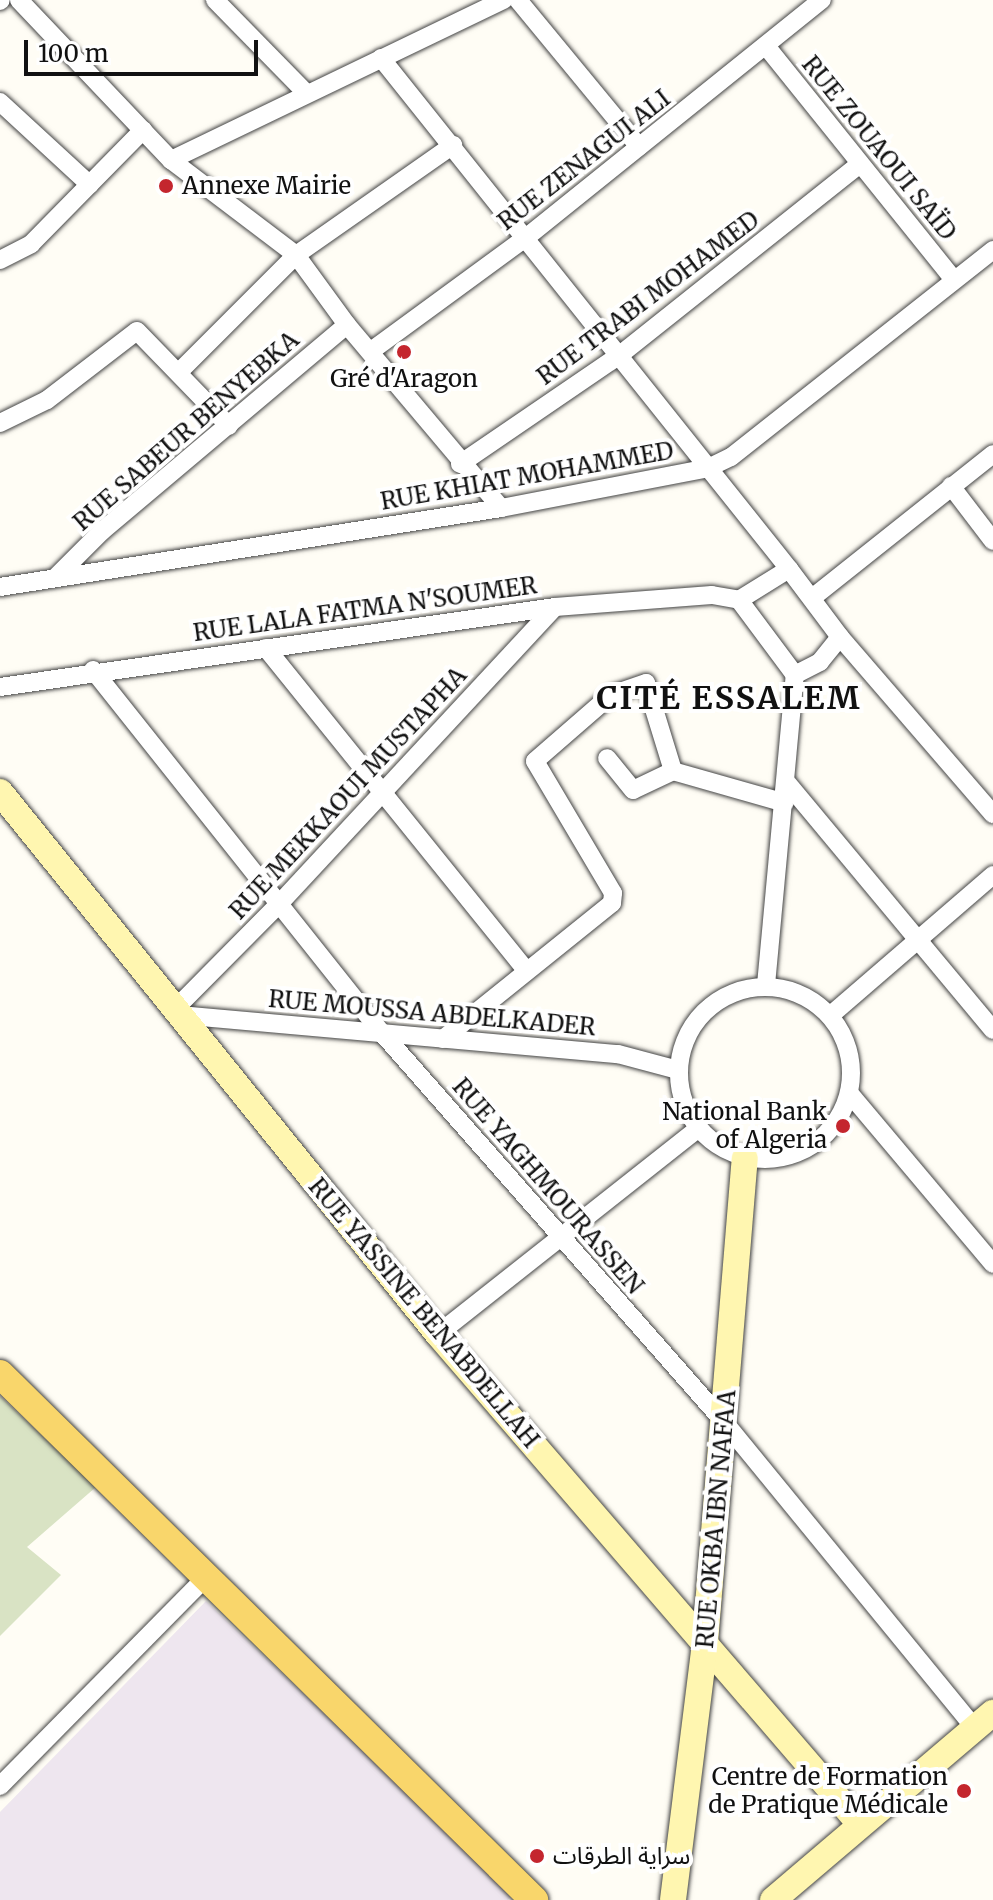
<!DOCTYPE html>
<meta charset="utf-8">
<style>
body{margin:0}
#map{position:relative;width:993px;height:1900px;overflow:hidden;background:#fffdf5;font-family:Merriweather,"Noto Sans Arabic",serif}
div>[style]{position:absolute}
[style*='--x']{left:calc(var(--x)*1px);top:calc(var(--y)*1px);width:calc(var(--w)*1px);rotate:calc(var(--a)*1deg)}
.industrial>*{inset:0;background:#eee6ef}
.cemetery>*{inset:0;background:#d9e3c4}
.roads{filter:drop-shadow(0 0 2px #444) drop-shadow(0 0 2px #444)}
.street>*{height:18px;margin:-9px;padding:0 9px;transform-origin:9px;border-radius:9px;background:#fff}
.street>.ring{margin:-9px;padding:0;box-sizing:content-box;background:none;border:18px solid #fff;border-radius:50%}
.secondary>*{height:26px;margin:-13px;padding:0 13px;transform-origin:13px;border-radius:13px;background:#fff6b0}
.primary>*{height:28px;margin:-14px;padding:0 14px;transform-origin:14px;border-radius:14px;background:#f9d66b}
.dots>*{width:22px;height:22px;translate:-50% -50%;box-sizing:border-box;border:4px solid #fff;border-radius:50%}
span{translate:-50% -50%;white-space:nowrap;text-align:center;line-height:1.15;-webkit-text-stroke:8px #fff;paint-order:stroke}
.street-label{font-size:24px;color:#111}
.poi-label{font-size:24px;color:#111}
.left{translate:0 -50%;text-align:left}
.right{translate:-100% -50%;text-align:right}
.district-label{font-size:32px;color:#111;font-weight:700;letter-spacing:2px}
.scale{position:absolute;left:24px;top:40px;width:234px;height:36px;box-sizing:border-box;border:4px solid #111;border-top:0;padding-left:10px;font-size:24px;line-height:28px;white-space:nowrap;color:#111;-webkit-text-stroke:6px #fff;paint-order:stroke}
</style>
<div id="map">
<div class="industrial">
<i style="clip-path:polygon(206px 1601px,513px 1894px,508px 1900px,0 1900px,0 1812px)"></i>
</div>
<div class="cemetery">
<i style="clip-path:polygon(0 1396px,96px 1487px,27px 1547px,61px 1575px,0 1636px)"></i>
</div>
<div class="roads">
<div class="street">
<i style="--x:19;--y:0;--w:221;--a:46.5"></i>
<i style="--x:171;--y:160;--w:157;--a:37.2"></i>
<i style="--x:296;--y:255;--w:87;--a:53.9"></i>
<i style="--x:347;--y:325;--w:239;--a:49.9"></i>
<i style="--x:215;--y:0;--w:130;--a:45.6"></i>
<i style="--x:518;--y:0;--w:190;--a:50.5"></i>
<i style="--x:0;--y:1;--w:1;--a:-45"></i>
<i style="--x:766;--y:46;--w:300;--a:51.2"></i>
<i style="--x:381;--y:58;--w:654;--a:51.39"></i>
<i style="--x:0;--y:102;--w:122;--a:42.7"></i>
<i style="--x:171;--y:160;--w:369;--a:-25.7"></i>
<i style="--x:0;--y:260;--w:35;--a:-27"></i>
<i style="--x:31;--y:244;--w:160;--a:-45.5"></i>
<i style="--x:371;--y:351;--w:195;--a:-36.2"></i>
<i style="--x:528;--y:236;--w:377;--a:-38.8"></i>
<i style="--x:179;--y:372;--w:165;--a:-45"></i>
<i style="--x:296;--y:255;--w:192;--a:-35"></i>
<i style="--x:0;--y:423;--w:52;--a:-26.1"></i>
<i style="--x:47;--y:400;--w:113;--a:-37.5"></i>
<i style="--x:137;--y:331;--w:132;--a:45.9"></i>
<i style="--x:460;--y:464;--w:195;--a:-34.3"></i>
<i style="--x:621;--y:354;--w:305;--a:-38.5"></i>
<i style="--x:951;--y:486;--w:69;--a:52.6"></i>
<i style="--x:789;--y:569;--w:85;--a:53.1"></i>
<i style="--x:840;--y:637;--w:32;--a:129"></i>
<i style="--x:820;--y:662;--w:28;--a:153"></i>
<i style="--x:795;--y:675;--w:94;--a:-126.7"></i>
<i style="--x:739;--y:600;--w:59;--a:-31.8"></i>
<i style="--x:57;--y:576;--w:64;--a:-45"></i>
<i style="--x:102;--y:531;--w:320;--a:-40.1"></i>
<i style="--x:0;--y:587;--w:507;--a:-8.96"></i>
<i style="--x:501;--y:508;--w:211;--a:-10.9"></i>
<i style="--x:708;--y:468;--w:25;--a:-26"></i>
<i style="--x:731;--y:457;--w:334;--a:-38.3"></i>
<i style="--x:812;--y:598;--w:231;--a:-38.5"></i>
<i style="--x:840;--y:637;--w:234;--a:49.2"></i>
<i style="--x:266;--y:648;--w:414;--a:51.1"></i>
<i style="--x:93;--y:670;--w:464;--a:51.5"></i>
<i style="--x:382;--y:1033;--w:519;--a:48.67"></i>
<i style="--x:725;--y:1423;--w:394;--a:50.7"></i>
<i style="--x:0;--y:687;--w:561;--a:-8.2"></i>
<i style="--x:555;--y:607;--w:157;--a:-4.4"></i>
<i style="--x:712;--y:595;--w:27;--a:10"></i>
<i style="--x:673;--y:771;--w:116;--a:15.9"></i>
<i style="--x:788;--y:784;--w:320;--a:50.2"></i>
<i style="--x:766;--y:985;--w:311;--a:-84.7"></i>
<i class="ring" style="left:679px;top:987px;width:154px;height:154px"></i>
<i style="--x:175;--y:1009;--w:148;--a:-45.3"></i>
<i style="--x:279;--y:904;--w:405;--a:-47.1"></i>
<i style="--x:832;--y:1014;--w:213;--a:-40.8"></i>
<i style="--x:179;--y:1015;--w:441;--a:5.1"></i>
<i style="--x:618;--y:1054;--w:62;--a:14.9"></i>
<i style="--x:443;--y:1039;--w:217;--a:-38.8"></i>
<i style="--x:612;--y:903;--w:10;--a:-84"></i>
<i style="--x:613;--y:893;--w:153;--a:-120.6"></i>
<i style="--x:535;--y:761;--w:101;--a:-41"></i>
<i style="--x:611;--y:695;--w:37;--a:-19"></i>
<i style="--x:646;--y:683;--w:92;--a:72.9"></i>
<i style="--x:673;--y:771;--w:44;--a:154.6"></i>
<i style="--x:633;--y:790;--w:41;--a:-129.1"></i>
<i style="--x:850;--y:1094;--w:222;--a:49.9"></i>
<i style="--x:438;--y:1334;--w:329;--a:-38.3"></i>
<i style="--x:0;--y:1786;--w:293;--a:-45.4"></i>
</div>
<div class="secondary">
<i style="--x:0;--y:792;--w:697;--a:51.06"></i>
<i style="--x:438;--y:1334;--w:647;--a:49.26"></i>
<i style="--x:673;--y:1900;--w:260;--a:-82.9"></i>
<i style="--x:705;--y:1642;--w:485;--a:-85.3"></i>
<i style="--x:773;--y:1900;--w:289;--a:-40.4"></i>
</div>
<div class="primary">
<i style="--x:0;--y:1374;--w:750;--a:44.57"></i>
</div>
</div>
<div class="dots">
<i style="left:166px;top:186px;background:#c4262e"></i>
<i style="left:404px;top:352px;background:#c4262e"></i>
<i style="left:843px;top:1126px;background:#c4262e"></i>
<i style="left:964px;top:1791px;background:#c4262e"></i>
<i style="left:537px;top:1856px;background:#c4262e"></i>
</div>
<div class="street-label">
<span style="left:879px;top:148px;rotate:51deg">RUE ZOUAOUI SAÏD</span>
<span style="left:584px;top:160px;rotate:-38deg">RUE ZENAGUI ALI</span>
<span style="left:648px;top:298px;rotate:-37deg">RUE TRABI MOHAMED</span>
<span style="left:186px;top:431px;rotate:-41deg">RUE SABEUR BENYEBKA</span>
<span style="left:527px;top:476px;rotate:-10deg">RUE KHIAT MOHAMMED</span>
<span style="left:365px;top:609px;rotate:-8deg">RUE LALA FATMA N'SOUMER</span>
<span style="left:348px;top:793px;rotate:-47deg">RUE MEKKAOUI MUSTAPHA</span>
<span style="left:432px;top:1013px;rotate:5deg">RUE MOUSSA ABDELKADER</span>
<span style="left:548px;top:1186px;rotate:49deg">RUE YAGHMOURASSEN</span>
<span style="left:424px;top:1313px;rotate:50deg">RUE YASSINE BENABDELLAH</span>
<span style="left:716px;top:1519px;rotate:-85deg">RUE OKBA IBN NAFAA</span>
</div>
<div class="poi-label">
<span class="left" style="left:182px;top:186px">Annexe Mairie</span>
<span style="left:404px;top:379px">Gré d'Aragon</span>
<span class="right" style="left:827px;top:1126px">National Bank<br>of Algeria</span>
<span class="right" style="left:948px;top:1791px">Centre de Formation<br>de Pratique Médicale</span>
<span class="left" style="left:553px;top:1856px">سراية الطرقات</span>
</div>
<div class="district-label">
<span style="left:729px;top:698px">CITÉ ESSALEM</span>
</div>
<div class="scale">100 m</div>
</div>
